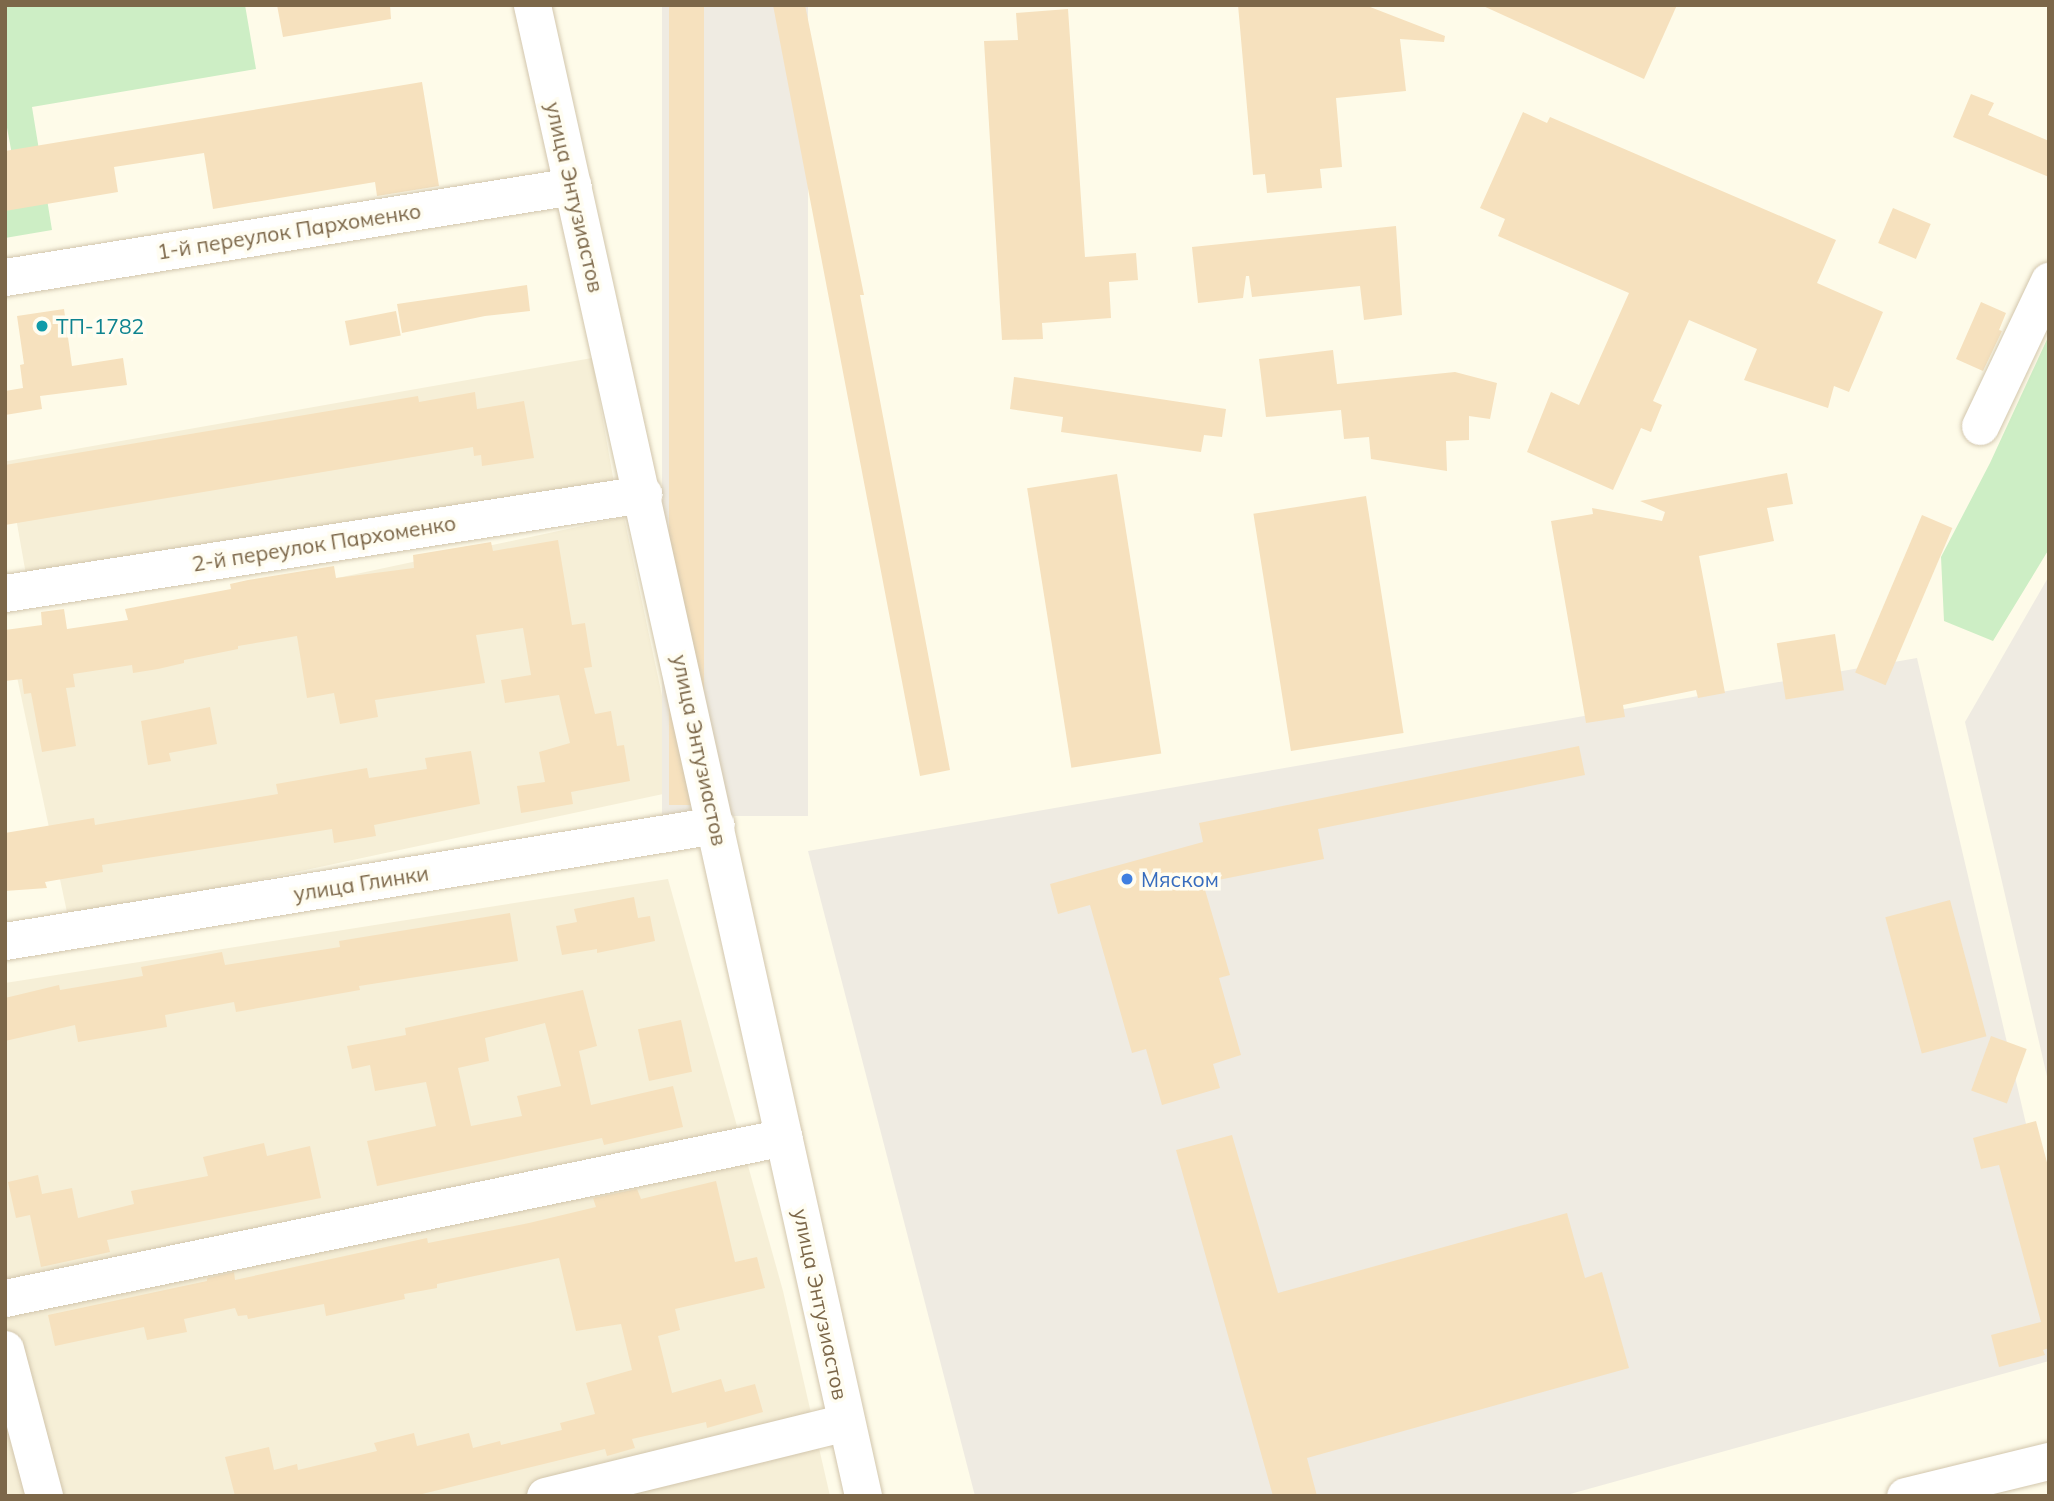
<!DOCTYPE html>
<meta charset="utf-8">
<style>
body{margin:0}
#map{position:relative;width:2054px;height:1501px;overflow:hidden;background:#fefbe9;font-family:Mulish,sans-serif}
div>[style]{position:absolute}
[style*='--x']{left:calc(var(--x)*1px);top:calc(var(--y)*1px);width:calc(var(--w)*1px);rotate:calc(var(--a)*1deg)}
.residential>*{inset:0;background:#f6efd7;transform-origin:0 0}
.industrial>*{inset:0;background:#efebe2;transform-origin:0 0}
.green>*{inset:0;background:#cdeec5}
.building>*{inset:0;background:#f6e1be;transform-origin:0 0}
.roads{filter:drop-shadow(0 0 2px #d2c6ad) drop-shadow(0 0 2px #d2c6ad)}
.minor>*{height:37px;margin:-18.5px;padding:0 18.5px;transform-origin:18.5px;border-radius:18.5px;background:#fff}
.dots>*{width:19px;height:19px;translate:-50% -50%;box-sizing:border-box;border:4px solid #fffdf1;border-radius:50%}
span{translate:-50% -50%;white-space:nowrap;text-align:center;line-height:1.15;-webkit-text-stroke:7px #fffdf1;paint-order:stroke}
.street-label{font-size:21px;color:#7c6749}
.culture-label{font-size:21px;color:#0d838f}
.left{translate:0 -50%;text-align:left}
.shop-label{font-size:21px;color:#366cbe}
.frame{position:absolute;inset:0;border:7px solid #7c6749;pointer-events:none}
</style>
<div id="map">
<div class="residential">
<i style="left:592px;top:358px;width:125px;height:595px;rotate:80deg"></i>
<i style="left:624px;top:517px;width:279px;height:627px;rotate:78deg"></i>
<i style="clip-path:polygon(668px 879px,783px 1291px,830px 1496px,5px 1496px,5px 983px)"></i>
</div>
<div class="industrial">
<i style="left:662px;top:5px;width:146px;height:811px"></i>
<i style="clip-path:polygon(2049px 576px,2049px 1085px,1965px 722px)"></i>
<i style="clip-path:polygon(1917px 658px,2049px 1222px,2049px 1361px,1563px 1496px,975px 1496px,808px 851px)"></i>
</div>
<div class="green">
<i style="clip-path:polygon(5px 5px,245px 5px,256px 69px,32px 107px,52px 230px,5px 238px,5px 207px,21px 203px,5px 117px)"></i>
<i style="clip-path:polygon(2049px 335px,2049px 549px,1993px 641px,1944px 621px,1941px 557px,1990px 463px)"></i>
</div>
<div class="building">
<i style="clip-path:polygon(277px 5px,390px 5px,391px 19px,283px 37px)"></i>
<i style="left:669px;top:5px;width:35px;height:800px"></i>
<i style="clip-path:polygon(773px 5px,805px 5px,864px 295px,860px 295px,950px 770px,920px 776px)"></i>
<i style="clip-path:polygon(1238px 5px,1365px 5px,1445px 36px,1444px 42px,1400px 39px,1406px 91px,1336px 98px,1342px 167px,1320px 169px,1322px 188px,1267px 193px,1265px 174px,1253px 175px)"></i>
<i style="clip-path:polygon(1481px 5px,1677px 5px,1644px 79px)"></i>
<i style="clip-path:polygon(1068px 9px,1085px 257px,1136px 253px,1138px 280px,1109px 282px,1111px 318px,1042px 323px,1043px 339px,1002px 340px,984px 41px,1018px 40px,1016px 13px)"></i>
<i style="clip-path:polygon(422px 82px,439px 186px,377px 196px,375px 182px,213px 209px,204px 153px,114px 167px,118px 192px,5px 211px,5px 151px)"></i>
<i style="clip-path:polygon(1971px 94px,1994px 103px,1988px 115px,2049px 141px,2049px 177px,1953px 137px)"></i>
<i style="clip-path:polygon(1523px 112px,1547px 123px,1550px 117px,1836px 240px,1817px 283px,1883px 312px,1849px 392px,1834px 386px,1828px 408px,1744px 380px,1757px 349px,1689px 320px,1653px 401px,1662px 405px,1651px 432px,1641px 428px,1613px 490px,1527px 452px,1551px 392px,1579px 405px,1629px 293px,1498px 236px,1505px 219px,1480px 208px)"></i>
<i style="left:1893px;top:208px;width:41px;height:38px;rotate:23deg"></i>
<i style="clip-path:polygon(1396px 226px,1402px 315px,1364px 320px,1360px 286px,1252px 297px,1249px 276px,1246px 276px,1243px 298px,1198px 303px,1192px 247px)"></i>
<i style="clip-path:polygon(527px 285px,530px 311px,485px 316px,402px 333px,397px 304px)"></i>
<i style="clip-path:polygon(1981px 302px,2006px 313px,1999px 330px,2002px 331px,1983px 371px,1956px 359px)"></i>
<i style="clip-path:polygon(64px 309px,72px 366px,123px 358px,127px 385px,40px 396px,42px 409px,5px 415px,5px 391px,23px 388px,20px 365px,24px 364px,17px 316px)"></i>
<i style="left:396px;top:311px;width:25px;height:52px;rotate:79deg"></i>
<i style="clip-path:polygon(1333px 350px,1337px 384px,1455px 372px,1497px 383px,1490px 419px,1469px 416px,1469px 440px,1446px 441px,1447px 471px,1371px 459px,1369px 437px,1344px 439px,1341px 410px,1266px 417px,1259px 359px)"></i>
<i style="clip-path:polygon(1014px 377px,1226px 409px,1222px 437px,1204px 435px,1201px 452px,1061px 432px,1063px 417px,1010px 409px)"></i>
<i style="clip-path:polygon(475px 392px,477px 409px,524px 401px,534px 458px,482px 466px,481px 455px,474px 456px,473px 447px,5px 525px,5px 465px,418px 396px,419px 402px)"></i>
<i style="clip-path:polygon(1787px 473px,1793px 504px,1767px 508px,1774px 541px,1699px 556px,1725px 693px,1698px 698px,1696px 690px,1623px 705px,1625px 717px,1586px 723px,1551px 521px,1593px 514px,1592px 508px,1662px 521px,1665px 512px,1640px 501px)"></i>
<i style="left:1117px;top:474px;width:283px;height:91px;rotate:81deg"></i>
<i style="left:1366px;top:496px;width:240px;height:114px;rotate:81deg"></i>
<i style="left:1922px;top:515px;width:33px;height:171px;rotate:23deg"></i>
<i style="clip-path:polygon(558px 540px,572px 625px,585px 623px,592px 667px,584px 668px,595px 714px,611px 711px,617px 746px,624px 745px,630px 781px,571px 792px,573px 804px,521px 813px,517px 786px,545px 782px,539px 752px,570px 743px,559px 695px,505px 703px,501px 680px,531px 675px,523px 628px,476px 635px,485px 683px,375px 700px,378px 717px,340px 724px,334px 693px,307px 698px,297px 636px,238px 646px,238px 649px,184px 660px,184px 663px,158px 669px,133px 673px,132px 665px,73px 674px,75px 687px,66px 688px,76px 746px,42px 752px,31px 693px,24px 694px,22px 679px,5px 681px,5px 630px,42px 625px,41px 612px,64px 609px,67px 629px,128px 620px,125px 609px,231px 589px,230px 584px,248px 580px,334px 566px,336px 578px,414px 568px,413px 555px,491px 542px,493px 551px)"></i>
<i style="left:1835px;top:634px;width:57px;height:59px;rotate:81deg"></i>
<i style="clip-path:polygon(210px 707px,217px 744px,169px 753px,171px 761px,148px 765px,141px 721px)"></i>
<i style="clip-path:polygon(1579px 746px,1585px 775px,1318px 829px,1324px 859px,1203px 883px,1230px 975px,1219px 978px,1241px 1055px,1213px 1064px,1220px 1088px,1162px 1105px,1146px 1049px,1132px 1053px,1090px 905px,1058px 914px,1050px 884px,1203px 842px,1199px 823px)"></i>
<i style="clip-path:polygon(471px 751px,480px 804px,374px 825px,376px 836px,334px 843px,332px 829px,102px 865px,103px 872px,45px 882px,47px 888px,5px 891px,5px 833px,94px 818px,95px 825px,278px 794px,276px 784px,367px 768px,369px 778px,427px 769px,425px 758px)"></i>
<i style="clip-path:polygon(634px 897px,638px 918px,650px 916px,655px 941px,597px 953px,597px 949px,562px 955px,556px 926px,577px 922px,574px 909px)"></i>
<i style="left:1950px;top:900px;width:141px;height:67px;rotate:75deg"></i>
<i style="clip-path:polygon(510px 913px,518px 961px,359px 986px,360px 990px,236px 1012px,234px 1002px,165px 1015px,167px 1027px,78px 1042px,75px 1025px,5px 1041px,5px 998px,59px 985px,60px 990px,143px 976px,141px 967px,222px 952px,225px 965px,340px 947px,339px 941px)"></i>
<i style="clip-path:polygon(evenodd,583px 990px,597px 1046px,579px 1051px,591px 1105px,673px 1086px,683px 1127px,604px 1145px,602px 1138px,377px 1186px,367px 1141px,436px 1126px,426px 1082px,375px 1091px,370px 1065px,352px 1069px,347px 1046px,406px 1035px,405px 1028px,583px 990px,545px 1023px,561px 1086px,517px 1096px,522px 1116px,471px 1126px,458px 1068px,489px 1061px,485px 1038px,545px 1023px)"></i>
<i style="left:681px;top:1020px;width:53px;height:44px;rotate:78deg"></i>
<i style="left:1991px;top:1036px;width:38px;height:58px;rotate:20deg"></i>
<i style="clip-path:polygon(2036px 1121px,2049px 1170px,2049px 1348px,2043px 1350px,2045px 1355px,1999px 1367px,1991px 1335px,2041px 1322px,1999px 1165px,1981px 1169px,1973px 1138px)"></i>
<i style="clip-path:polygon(1232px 1135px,1278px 1293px,1567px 1213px,1585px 1278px,1602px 1272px,1629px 1368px,1307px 1458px,1317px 1496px,1273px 1496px,1176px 1150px)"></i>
<i style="clip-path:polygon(264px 1143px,267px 1156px,310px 1146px,321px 1198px,107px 1240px,110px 1252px,41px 1267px,30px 1215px,16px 1218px,8px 1182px,38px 1175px,42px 1194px,72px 1188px,78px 1218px,134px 1204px,131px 1191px,208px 1176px,203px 1157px)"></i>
<i style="clip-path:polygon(716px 1181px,735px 1262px,757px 1257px,765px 1288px,675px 1309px,680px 1330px,658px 1336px,672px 1393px,721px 1379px,725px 1392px,755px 1384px,763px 1412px,707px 1428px,706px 1422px,632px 1439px,635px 1448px,607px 1456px,605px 1449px,414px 1496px,235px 1496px,225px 1457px,269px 1447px,274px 1470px,297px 1464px,298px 1470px,377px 1451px,374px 1443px,414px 1433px,417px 1446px,469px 1433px,473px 1448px,500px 1441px,501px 1445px,562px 1430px,560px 1423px,595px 1414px,586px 1383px,632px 1370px,621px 1324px,576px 1331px,559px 1258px,437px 1284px,437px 1288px,404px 1294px,405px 1299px,326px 1316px,324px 1304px,248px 1319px,247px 1315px,238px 1316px,235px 1308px,184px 1319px,187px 1332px,147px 1340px,144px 1327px,55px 1346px,48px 1315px,207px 1281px,207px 1278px,234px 1272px,235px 1280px,427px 1238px,428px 1243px,529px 1223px,596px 1207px,593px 1198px,637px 1189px,641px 1199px)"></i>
</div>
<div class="roads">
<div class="minor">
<i style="--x:532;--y:5;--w:1527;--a:77.48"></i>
<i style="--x:5;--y:277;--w:575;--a:-9.1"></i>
<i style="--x:1980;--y:426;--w:161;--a:-64.6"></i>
<i style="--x:5;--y:593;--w:646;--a:-8.82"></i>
<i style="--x:5;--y:941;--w:720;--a:-9.27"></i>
<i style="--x:5;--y:1298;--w:795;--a:-11.68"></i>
<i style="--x:5;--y:1349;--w:152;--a:75.1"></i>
<i style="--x:545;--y:1496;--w:310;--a:-13.8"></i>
<i style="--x:1905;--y:1496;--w:148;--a:-13.7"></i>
</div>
</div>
<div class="dots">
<i style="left:42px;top:326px;background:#0f9aa8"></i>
<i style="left:1127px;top:879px;background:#3f7fe0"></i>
</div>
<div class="street-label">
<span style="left:575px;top:197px;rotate:77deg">улица Энтузиастов</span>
<span style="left:289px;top:231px;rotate:-9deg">1-й переулок Пархоменко</span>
<span style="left:324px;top:543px;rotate:-9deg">2-й переулок Пархоменко</span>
<span style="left:700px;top:750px;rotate:78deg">улица Энтузиастов</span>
<span style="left:361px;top:883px;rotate:-9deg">улица Глинки</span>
<span style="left:821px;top:1304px;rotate:78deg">улица Энтузиастов</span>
</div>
<div class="culture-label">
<span class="left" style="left:56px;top:326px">ТП-1782</span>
</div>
<div class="shop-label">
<span class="left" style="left:1141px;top:879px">Мяском</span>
</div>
<div class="frame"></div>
</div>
